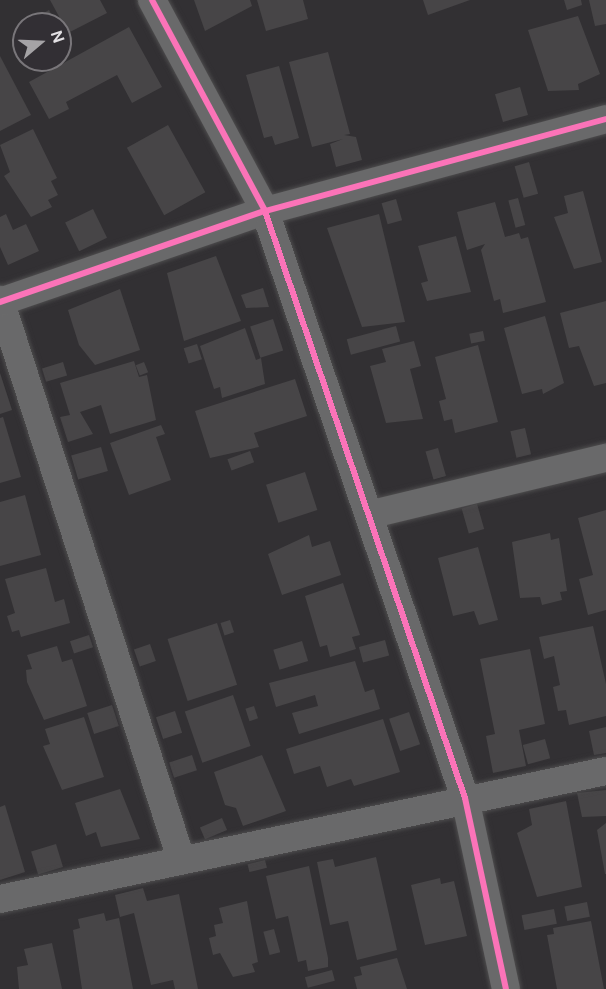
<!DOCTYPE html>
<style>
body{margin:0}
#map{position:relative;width:606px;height:989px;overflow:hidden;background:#323033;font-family:"DM Sans",sans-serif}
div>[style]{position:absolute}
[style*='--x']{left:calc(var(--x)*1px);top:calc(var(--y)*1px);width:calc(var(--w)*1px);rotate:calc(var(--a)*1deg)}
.building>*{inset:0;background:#474547;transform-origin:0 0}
.roads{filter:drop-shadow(0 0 2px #4e4d4e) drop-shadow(0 0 2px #4e4d4e)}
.street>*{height:28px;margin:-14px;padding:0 14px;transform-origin:14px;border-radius:14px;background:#69696a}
.cycleway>*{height:6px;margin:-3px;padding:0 3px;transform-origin:3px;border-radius:3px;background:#fb73b8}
span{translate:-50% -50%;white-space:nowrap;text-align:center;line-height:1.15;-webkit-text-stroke:5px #322f34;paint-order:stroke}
.north{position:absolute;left:12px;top:12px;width:60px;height:60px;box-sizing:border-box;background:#322f34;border:2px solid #79767a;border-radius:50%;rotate:71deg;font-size:16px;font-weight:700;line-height:24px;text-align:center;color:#e3e1e4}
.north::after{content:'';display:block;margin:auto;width:21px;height:27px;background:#a5a3a6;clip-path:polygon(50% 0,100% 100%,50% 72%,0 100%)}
</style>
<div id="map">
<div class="building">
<i style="clip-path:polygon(50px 0,100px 0,107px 13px,68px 33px)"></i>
<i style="clip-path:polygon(194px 0,250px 0,252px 6px,205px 31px)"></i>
<i style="clip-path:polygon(257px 0,303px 0,308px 19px,266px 31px)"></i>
<i style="clip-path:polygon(423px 0,470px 0,428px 15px)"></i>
<i style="clip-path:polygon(564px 0,581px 0,582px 5px,567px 10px)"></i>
<i style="clip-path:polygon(589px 0,606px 0,606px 24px,595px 26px)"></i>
<i style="clip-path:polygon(49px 10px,56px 24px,48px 24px,42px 14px)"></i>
<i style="clip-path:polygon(578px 16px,600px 74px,578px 84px,579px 90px,548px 91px,528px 30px)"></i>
<i style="clip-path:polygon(129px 27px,162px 87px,132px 103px,117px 75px,66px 102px,69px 109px,49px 119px,29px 82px)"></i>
<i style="clip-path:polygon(328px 52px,350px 134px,344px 135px,356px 137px,362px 160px,336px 167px,330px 144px,343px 139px,312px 147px,289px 62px)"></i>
<i style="clip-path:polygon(0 56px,31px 115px,0 131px)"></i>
<i style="clip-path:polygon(279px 66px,299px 138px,275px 145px,272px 136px,264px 138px,246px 75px)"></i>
<i style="left:520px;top:87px;width:29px;height:26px;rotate:74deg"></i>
<i style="left:168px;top:125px;width:77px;height:47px;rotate:61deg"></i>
<i style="clip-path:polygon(33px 129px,57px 178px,51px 181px,58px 195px,48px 200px,52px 207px,31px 217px,4px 176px,10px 172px,0 145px)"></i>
<i style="left:529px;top:162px;width:33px;height:15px;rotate:74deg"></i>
<i style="clip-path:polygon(583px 191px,602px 262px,574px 269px,554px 217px,568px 213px,564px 196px)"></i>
<i style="left:518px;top:198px;width:28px;height:10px;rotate:75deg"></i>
<i style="left:396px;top:199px;width:22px;height:15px;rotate:74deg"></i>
<i style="clip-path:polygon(495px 202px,505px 237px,519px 233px,521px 239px,528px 237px,546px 302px,503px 313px,500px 299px,494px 301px,481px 250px,485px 244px,467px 250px,457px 212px)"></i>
<i style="left:93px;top:209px;width:32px;height:31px;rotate:64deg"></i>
<i style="clip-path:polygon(6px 214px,13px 230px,26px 224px,39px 251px,8px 265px,0 247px,0 217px)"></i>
<i style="clip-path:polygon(379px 214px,405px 322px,362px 327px,327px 228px)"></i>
<i style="clip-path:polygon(456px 236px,471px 292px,427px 301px,421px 283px,428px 281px,418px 246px)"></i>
<i style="clip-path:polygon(216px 256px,241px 321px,184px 341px,167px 273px)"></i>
<i style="clip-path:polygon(263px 288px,269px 307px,246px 308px,241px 295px)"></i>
<i style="clip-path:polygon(120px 289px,140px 350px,95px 365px,79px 345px,68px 310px)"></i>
<i style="clip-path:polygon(606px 301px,606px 383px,594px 386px,579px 346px,569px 348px,560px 313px)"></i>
<i style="clip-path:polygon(545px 316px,564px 383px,543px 394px,542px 389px,522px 394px,504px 328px)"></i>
<i style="left:273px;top:319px;width:33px;height:24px;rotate:72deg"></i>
<i style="left:396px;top:326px;width:16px;height:51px;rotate:75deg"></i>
<i style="clip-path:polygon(245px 328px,256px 360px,261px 358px,265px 384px,222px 398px,220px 387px,214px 389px,200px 346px)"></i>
<i style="left:483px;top:331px;width:10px;height:14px;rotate:79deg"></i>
<i style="clip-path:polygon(414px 341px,421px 366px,410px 369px,423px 419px,386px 423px,370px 366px,386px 362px,382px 349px)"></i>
<i style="left:197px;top:344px;width:16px;height:14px;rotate:72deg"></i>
<i style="clip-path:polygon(478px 345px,498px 422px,455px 433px,452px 419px,444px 421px,439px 401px,446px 399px,435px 357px)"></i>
<i style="clip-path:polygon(134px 361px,139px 377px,147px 375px,156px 420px,110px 434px,101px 405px,80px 412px,93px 434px,68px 442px,60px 417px,70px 415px,60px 383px)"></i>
<i style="left:63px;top:362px;width:14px;height:22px;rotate:73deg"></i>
<i style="left:144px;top:362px;width:11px;height:9px;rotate:68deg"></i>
<i style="clip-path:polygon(0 373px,12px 410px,0 414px)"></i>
<i style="clip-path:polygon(295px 379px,307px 416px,254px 433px,259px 447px,210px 458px,195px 411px)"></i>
<i style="clip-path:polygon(3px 417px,21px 477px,0 483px,0 418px)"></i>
<i style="clip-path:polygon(161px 425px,165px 434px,156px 437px,171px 480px,129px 495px,110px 443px)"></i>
<i style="left:525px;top:428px;width:27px;height:15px;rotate:77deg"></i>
<i style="left:101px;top:447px;width:25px;height:31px;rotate:74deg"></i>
<i style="left:438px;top:448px;width:29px;height:13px;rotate:74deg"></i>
<i style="left:250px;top:451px;width:12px;height:24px;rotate:70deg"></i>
<i style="left:305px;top:472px;width:40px;height:41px;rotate:72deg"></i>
<i style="clip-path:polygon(25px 495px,41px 555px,0 566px,0 502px)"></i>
<i style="left:477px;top:504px;width:26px;height:16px;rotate:74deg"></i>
<i style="clip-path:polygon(606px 510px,606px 610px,588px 615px,579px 579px,593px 575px,578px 518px)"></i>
<i style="clip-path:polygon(550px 533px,551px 540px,559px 538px,567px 591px,560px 592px,562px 600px,542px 605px,540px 597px,520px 598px,512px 542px)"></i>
<i style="clip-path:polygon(309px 535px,312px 547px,330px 541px,341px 575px,282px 595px,268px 554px)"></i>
<i style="clip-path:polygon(478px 547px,498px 620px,479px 625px,474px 611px,453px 616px,438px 558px)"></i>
<i style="clip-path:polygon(46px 568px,55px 602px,64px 599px,70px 623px,21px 637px,19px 630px,12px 632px,7px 616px,15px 613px,5px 579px)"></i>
<i style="clip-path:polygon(343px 583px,360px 635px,352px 637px,356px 649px,330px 657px,327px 645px,320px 647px,305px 596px)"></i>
<i style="left:230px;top:620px;width:13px;height:10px;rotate:72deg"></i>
<i style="left:217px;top:623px;width:65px;height:52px;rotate:72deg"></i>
<i style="clip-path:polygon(593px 626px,606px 684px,606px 716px,569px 725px,566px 710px,558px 711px,553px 687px,560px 685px,554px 656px,544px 659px,539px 637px)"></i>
<i style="left:89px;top:635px;width:13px;height:20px;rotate:72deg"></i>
<i style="left:385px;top:640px;width:16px;height:27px;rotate:75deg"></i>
<i style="left:302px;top:641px;width:21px;height:30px;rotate:73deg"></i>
<i style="left:150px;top:644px;width:18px;height:17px;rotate:71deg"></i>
<i style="clip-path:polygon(57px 646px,62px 662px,72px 659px,87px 706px,44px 720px,27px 682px,26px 670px,32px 669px,27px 655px)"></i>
<i style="clip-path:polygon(530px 649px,545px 724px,519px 730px,526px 766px,493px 773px,486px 736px,495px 734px,480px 659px)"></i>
<i style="clip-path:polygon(355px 661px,365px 692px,374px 689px,380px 709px,299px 734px,292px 713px,318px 706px,315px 695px,276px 707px,269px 683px)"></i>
<i style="left:233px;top:695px;width:54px;height:51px;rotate:71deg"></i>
<i style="left:112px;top:705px;width:22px;height:26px;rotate:72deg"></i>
<i style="left:254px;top:706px;width:13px;height:9px;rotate:72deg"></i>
<i style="left:175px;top:711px;width:23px;height:20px;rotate:72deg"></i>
<i style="left:409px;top:712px;width:34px;height:21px;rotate:71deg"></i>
<i style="clip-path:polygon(84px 717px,104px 777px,62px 790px,43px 746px,50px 744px,45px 729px)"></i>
<i style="clip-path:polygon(383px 719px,400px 772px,354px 786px,351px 779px,327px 787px,320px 766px,294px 774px,286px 749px)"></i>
<i style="clip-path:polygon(606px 727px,606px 753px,594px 755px,589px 731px)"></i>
<i style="left:545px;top:739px;width:20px;height:23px;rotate:75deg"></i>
<i style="left:192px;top:755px;width:16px;height:24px;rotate:72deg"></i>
<i style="clip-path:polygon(262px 755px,286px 811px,243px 826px,236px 808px,225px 805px,214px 772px)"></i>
<i style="clip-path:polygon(120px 789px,140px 839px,101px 847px,96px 832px,86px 836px,75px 803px)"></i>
<i style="clip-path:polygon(606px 790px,606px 816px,582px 817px,577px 793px)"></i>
<i style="clip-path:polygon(566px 801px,582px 887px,537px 897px,517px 833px,532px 825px,529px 809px)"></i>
<i style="clip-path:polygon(5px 805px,25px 872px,0 880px,0 807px)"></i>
<i style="left:222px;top:818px;width:13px;height:24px;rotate:67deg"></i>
<i style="clip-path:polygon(606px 823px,606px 874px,605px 874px,597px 830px)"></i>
<i style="left:56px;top:844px;width:24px;height:26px;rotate:73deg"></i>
<i style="clip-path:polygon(376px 857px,397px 950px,357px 960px,348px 921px,330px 925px,317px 862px,333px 859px,335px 867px)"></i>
<i style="left:265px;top:860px;width:8px;height:18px;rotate:76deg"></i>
<i style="clip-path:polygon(309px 866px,328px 958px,328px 967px,308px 971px,306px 960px,298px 962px,288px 916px,276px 919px,266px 876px)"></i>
<i style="clip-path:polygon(440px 878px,441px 884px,454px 881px,467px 936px,425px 945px,411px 885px)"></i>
<i style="clip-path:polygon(143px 888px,147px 901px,179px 894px,198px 989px,175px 989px,173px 980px,151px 985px,134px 913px,120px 917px,115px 895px)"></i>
<i style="clip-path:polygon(247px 901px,258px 962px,252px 964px,255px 972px,233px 977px,220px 953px,213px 955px,209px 938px,216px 936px,214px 925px,223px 923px,219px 908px)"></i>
<i style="left:587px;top:902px;width:15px;height:23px;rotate:79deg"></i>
<i style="left:554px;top:909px;width:15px;height:33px;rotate:79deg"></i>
<i style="clip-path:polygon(104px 913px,106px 921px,119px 918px,133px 989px,82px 989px,73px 930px,80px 928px,78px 919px)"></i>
<i style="clip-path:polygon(591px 921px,604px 989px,557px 989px,547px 935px,554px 934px,553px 928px)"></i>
<i style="left:274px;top:929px;width:24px;height:11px;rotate:75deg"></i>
<i style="clip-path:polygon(52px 943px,62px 989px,19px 989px,17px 967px,28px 965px,24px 949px)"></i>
<i style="clip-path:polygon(397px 958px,407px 989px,357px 989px,354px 977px,362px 975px,360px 967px)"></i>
<i style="left:332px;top:970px;width:11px;height:28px;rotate:75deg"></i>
</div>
<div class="roads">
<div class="street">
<i style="--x:152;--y:0;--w:239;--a:61.8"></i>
<i style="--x:265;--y:211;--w:620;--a:71.19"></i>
<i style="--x:465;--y:798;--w:195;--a:77.9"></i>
<i style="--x:0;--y:300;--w:588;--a:72.06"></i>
<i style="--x:0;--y:302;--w:280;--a:-19"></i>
<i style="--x:265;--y:211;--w:353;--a:-15.1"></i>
<i style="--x:372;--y:514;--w:241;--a:-13.5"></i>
<i style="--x:0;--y:899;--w:619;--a:-11.93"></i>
</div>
</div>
<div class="cycleway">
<i style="--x:152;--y:0;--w:239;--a:61.8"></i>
<i style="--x:265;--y:211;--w:620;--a:71.19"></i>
<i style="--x:465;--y:798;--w:195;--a:77.9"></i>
<i style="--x:0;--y:302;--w:280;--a:-19"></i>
<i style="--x:265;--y:211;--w:353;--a:-15.1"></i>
</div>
<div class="north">N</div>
</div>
